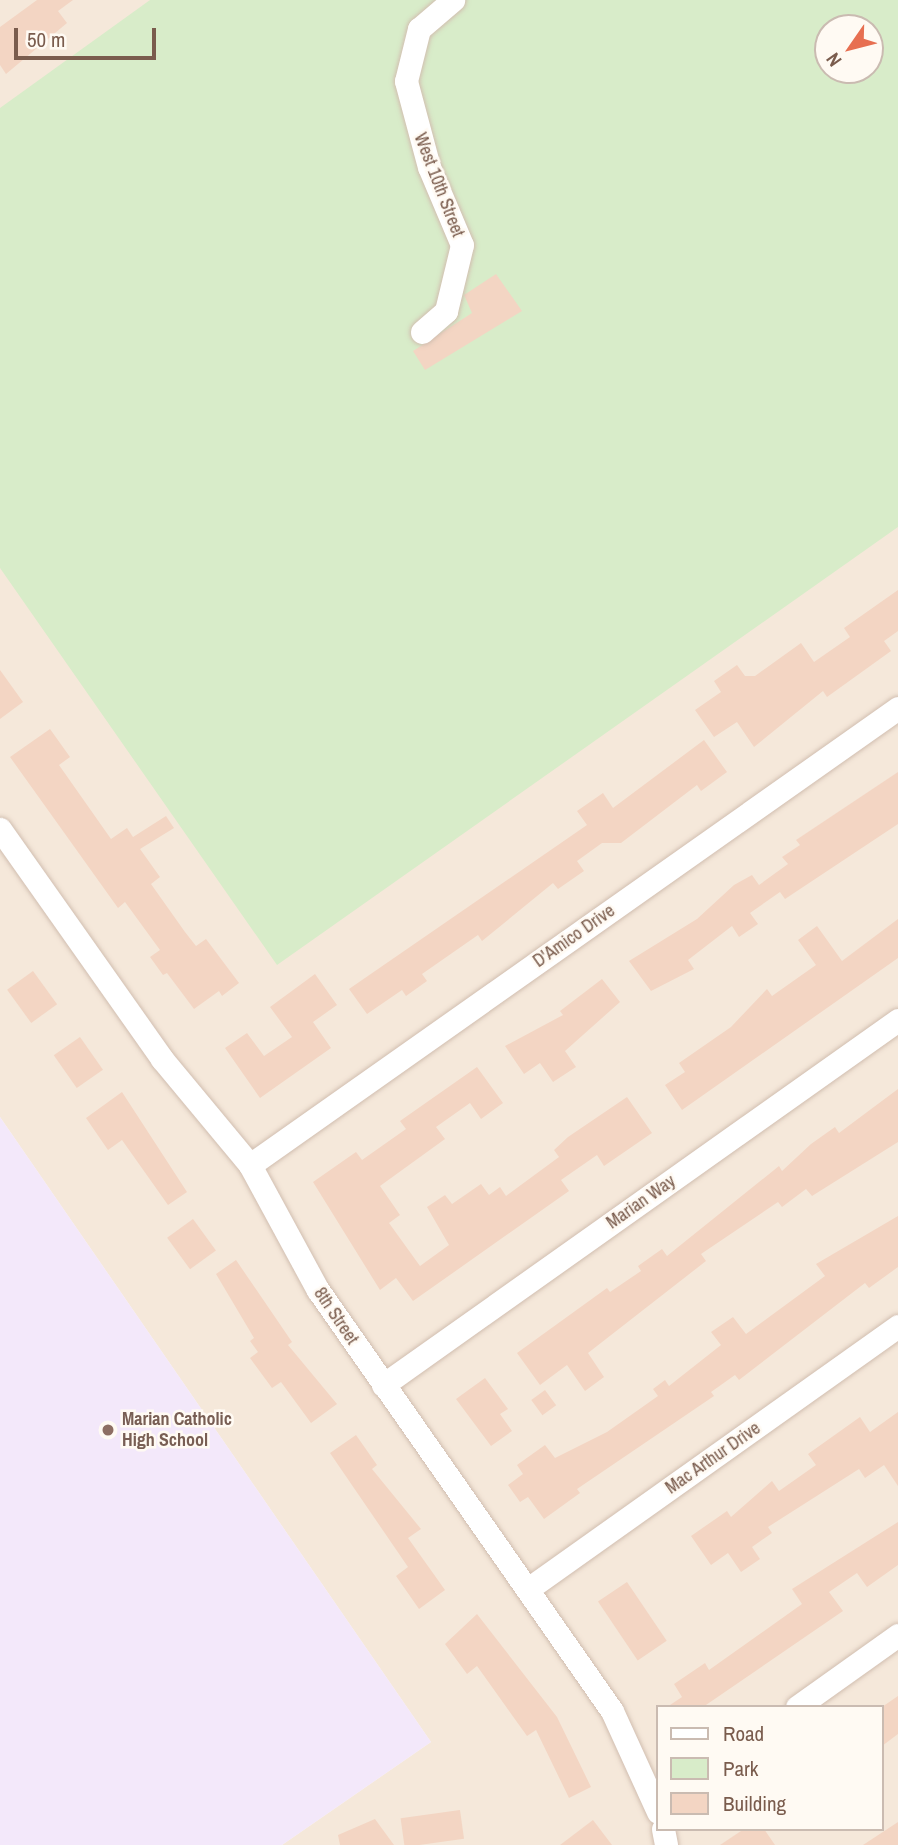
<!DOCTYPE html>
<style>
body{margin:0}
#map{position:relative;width:898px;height:1845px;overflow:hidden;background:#fdf6ec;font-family:"Archivo Narrow",sans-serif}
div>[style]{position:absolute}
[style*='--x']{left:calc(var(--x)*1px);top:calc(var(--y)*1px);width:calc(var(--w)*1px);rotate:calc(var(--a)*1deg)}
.residential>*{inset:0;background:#f5e8da}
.education>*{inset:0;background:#f3e8fa}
.green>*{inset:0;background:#d8ecc9}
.building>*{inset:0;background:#f3d5c3;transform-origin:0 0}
.roads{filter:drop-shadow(0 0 2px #d1beb0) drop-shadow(0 0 2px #d1beb0)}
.minor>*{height:23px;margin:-11.5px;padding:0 11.5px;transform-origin:11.5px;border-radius:11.5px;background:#fff}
.dots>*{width:19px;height:19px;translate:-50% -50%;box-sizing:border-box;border:4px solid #fffaf3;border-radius:50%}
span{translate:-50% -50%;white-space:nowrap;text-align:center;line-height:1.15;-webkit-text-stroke:5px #fffaf3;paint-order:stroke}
.street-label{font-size:18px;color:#7a5c4d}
.education-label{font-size:18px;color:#785e54;font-weight:700}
.left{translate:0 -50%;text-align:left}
.legend{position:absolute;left:656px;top:1705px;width:228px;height:126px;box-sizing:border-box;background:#fffaf3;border:2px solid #cabbb1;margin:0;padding:9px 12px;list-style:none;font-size:21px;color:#7a5c4d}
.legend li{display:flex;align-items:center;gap:14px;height:35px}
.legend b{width:35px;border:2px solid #cabbb1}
.north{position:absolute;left:814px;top:14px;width:70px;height:70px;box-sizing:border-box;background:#fffaf3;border:2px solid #cabbb1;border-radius:50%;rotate:235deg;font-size:19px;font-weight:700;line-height:28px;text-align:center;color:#7a5c4d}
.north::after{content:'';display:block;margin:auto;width:24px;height:32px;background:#e76f51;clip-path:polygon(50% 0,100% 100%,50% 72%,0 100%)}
.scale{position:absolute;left:14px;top:28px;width:142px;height:32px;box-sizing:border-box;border:4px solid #7a5c4d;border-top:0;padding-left:9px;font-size:21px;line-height:24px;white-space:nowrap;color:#7a5c4d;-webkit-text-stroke:5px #fffaf3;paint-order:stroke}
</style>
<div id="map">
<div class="residential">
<i style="clip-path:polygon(evenodd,0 0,898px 0,898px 1845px,282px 1845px,431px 1742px,0 1117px,0 0,828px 28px,870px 28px,870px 70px,828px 70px,828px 28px,0 0,658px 1707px,882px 1707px,882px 1829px,658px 1829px,658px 1707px)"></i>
</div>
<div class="education">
<i style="clip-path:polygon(0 1117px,431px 1742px,282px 1845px,0 1845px)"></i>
</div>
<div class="green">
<i style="clip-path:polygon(evenodd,150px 0,898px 0,898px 527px,277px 965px,0 568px,0 108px,150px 0,828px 28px,870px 28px,870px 70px,828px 70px,828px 28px)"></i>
</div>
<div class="building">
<i style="clip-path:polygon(37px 0,73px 0,58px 11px,67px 23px,6px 74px,0 65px,0 27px)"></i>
<i style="clip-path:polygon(496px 274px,522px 311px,425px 370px,413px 351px,472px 313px,464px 295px)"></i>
<i style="clip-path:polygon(898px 590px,898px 631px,884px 641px,891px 651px,827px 697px,823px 691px,754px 747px,737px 722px,714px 737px,695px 710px,721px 692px,714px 681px,737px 665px,745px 676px,755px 676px,801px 643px,814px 662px,850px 637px,844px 628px)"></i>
<i style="clip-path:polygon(0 670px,23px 702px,0 719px)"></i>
<i style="clip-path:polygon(50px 729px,70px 757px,59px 765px,111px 839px,127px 828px,133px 837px,166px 816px,174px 828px,140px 849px,160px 877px,151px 884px,185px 932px,196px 946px,206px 939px,239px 983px,222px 996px,219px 991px,194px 1009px,167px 973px,163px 975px,150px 957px,160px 950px,125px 902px,118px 908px,10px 757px)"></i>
<i style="clip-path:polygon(704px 740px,727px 772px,701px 791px,697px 785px,621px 843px,602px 843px,577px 861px,584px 871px,558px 889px,553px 883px,482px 941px,478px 935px,422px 974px,427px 981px,406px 996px,402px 990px,367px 1014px,349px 989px,587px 825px,577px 811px,603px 793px,613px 808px)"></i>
<i style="clip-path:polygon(898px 772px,898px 824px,785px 899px,780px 892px,750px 913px,758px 924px,739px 937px,732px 926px,688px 960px,694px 969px,651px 991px,629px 961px,697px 919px,734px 885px,752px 875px,759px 885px,788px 864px,782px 857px,800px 845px,796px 840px)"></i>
<i style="clip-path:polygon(898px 919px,898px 958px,682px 1110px,665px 1085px,685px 1072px,679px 1063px,731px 1027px,767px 989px,772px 996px,816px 965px,798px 940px,817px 926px,842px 961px)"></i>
<i style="left:33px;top:971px;width:41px;height:32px;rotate:54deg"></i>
<i style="clip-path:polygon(315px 974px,337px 1005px,313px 1022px,331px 1048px,260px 1098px,225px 1048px,247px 1033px,264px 1056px,292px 1037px,270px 1007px)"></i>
<i style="clip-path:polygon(602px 979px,620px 1002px,565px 1051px,576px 1067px,553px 1082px,540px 1063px,524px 1074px,505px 1046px,563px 1015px,560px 1011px)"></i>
<i style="left:80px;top:1037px;width:40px;height:32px;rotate:55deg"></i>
<i style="clip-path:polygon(477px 1067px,503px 1103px,481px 1119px,470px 1103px,436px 1127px,445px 1139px,380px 1186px,400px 1215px,389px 1223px,420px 1266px,449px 1245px,427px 1207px,445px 1195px,452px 1204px,481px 1184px,489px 1195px,500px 1187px,506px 1196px,559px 1157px,554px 1150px,568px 1137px,627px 1097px,652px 1133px,604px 1166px,597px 1155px,561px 1180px,569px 1191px,413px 1301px,396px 1278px,380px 1290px,313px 1182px,356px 1152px,362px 1160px,406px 1129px,400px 1121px)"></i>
<i style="clip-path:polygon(898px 1089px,898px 1142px,812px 1196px,806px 1189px,782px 1207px,778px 1202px,701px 1254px,706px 1261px,588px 1353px,604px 1377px,585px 1391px,567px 1365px,540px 1385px,517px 1353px,607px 1288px,610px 1292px,641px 1271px,638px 1266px,662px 1249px,667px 1256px,779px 1166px,782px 1171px,811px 1144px,835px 1127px,839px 1133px)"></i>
<i style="clip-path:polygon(122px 1092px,187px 1192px,168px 1205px,122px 1140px,108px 1150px,86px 1118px)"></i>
<i style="clip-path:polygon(898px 1216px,898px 1267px,869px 1288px,865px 1283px,739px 1380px,735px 1375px,711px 1392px,714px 1396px,577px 1489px,580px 1493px,544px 1519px,528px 1497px,520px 1502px,508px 1485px,523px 1474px,517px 1465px,545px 1445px,555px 1458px,607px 1432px,658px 1396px,653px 1389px,665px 1380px,669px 1386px,721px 1345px,711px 1332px,733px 1317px,746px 1334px,825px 1276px,816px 1264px)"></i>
<i style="left:193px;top:1219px;width:39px;height:32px;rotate:54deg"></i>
<i style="clip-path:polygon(236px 1260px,292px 1342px,288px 1345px,337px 1404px,311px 1423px,281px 1382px,272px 1388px,250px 1358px,258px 1352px,250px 1341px,254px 1338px,216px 1274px)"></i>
<i style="clip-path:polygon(485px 1378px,508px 1409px,500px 1414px,512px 1431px,491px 1446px,456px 1399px)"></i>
<i style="left:545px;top:1390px;width:19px;height:17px;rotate:54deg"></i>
<i style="clip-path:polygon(898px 1412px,898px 1486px,884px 1465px,865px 1478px,859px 1469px,768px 1527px,772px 1533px,752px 1547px,760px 1559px,741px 1572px,728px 1553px,711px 1565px,691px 1536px,727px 1511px,731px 1517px,772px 1481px,779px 1491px,816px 1465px,808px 1454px,860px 1417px,870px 1432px)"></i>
<i style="clip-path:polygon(356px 1435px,377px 1465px,372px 1469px,421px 1529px,408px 1538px,445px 1590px,419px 1609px,396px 1576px,408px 1567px,330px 1453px)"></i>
<i style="clip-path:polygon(898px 1522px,898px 1565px,867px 1587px,857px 1573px,829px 1592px,843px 1611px,703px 1707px,667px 1707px,682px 1697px,674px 1684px,705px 1663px,709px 1670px,802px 1604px,792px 1589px)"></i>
<i style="left:627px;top:1582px;width:71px;height:35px;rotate:56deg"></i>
<i style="clip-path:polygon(477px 1614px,557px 1717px,591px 1787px,569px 1798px,536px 1730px,527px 1736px,477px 1666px,467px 1674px,445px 1644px)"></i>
<i style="clip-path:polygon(898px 1696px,898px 1734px,882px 1746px,882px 1707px)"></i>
<i style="left:460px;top:1810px;width:29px;height:60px;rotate:82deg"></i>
<i style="clip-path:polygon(375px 1819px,394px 1845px,340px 1845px,338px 1835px)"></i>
<i style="clip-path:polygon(593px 1820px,612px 1845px,560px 1845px)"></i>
<i style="clip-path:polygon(898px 1822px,898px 1845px,863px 1845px)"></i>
<i style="clip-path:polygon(744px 1829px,764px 1829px,775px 1845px,720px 1845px)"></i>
</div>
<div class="roads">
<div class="minor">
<i style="--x:422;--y:332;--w:32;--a:-41"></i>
<i style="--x:446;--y:311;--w:68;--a:-76.4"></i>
<i style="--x:462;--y:245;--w:85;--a:-112.9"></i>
<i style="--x:429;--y:167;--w:89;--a:-105"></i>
<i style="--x:406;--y:81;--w:54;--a:-76"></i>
<i style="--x:419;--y:29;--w:45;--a:-40.5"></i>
<i style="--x:0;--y:829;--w:281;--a:54.8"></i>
<i style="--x:162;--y:1059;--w:138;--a:50.3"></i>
<i style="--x:250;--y:1165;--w:142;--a:61.5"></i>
<i style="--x:318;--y:1290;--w:513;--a:55.07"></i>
<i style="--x:612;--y:1711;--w:111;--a:65.5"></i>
<i style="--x:250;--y:1165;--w:793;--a:-35.19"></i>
<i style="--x:383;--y:1385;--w:631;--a:-35.33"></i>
<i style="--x:528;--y:1589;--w:454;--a:-35.4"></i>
<i style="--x:797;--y:1707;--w:124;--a:-35.5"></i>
<i style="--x:663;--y:1829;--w:16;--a:79"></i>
</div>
</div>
<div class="dots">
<i style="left:108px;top:1430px;background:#8d6e63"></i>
</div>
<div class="street-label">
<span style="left:439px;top:185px;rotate:69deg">West 10th Street</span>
<span style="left:574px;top:936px;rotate:-35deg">D'Amico Drive</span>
<span style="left:641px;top:1202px;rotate:-35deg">Marian Way</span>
<span style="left:336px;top:1316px;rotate:56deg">8th Street</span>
<span style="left:713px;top:1458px;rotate:-35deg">Mac Arthur Drive</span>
</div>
<div class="education-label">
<span class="left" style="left:122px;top:1430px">Marian Catholic<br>High School</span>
</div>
<ul class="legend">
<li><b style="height:9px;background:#fff"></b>Road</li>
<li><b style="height:19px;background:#d8ecc9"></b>Park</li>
<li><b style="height:19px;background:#f3d5c3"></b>Building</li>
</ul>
<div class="north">N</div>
<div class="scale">50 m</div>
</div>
